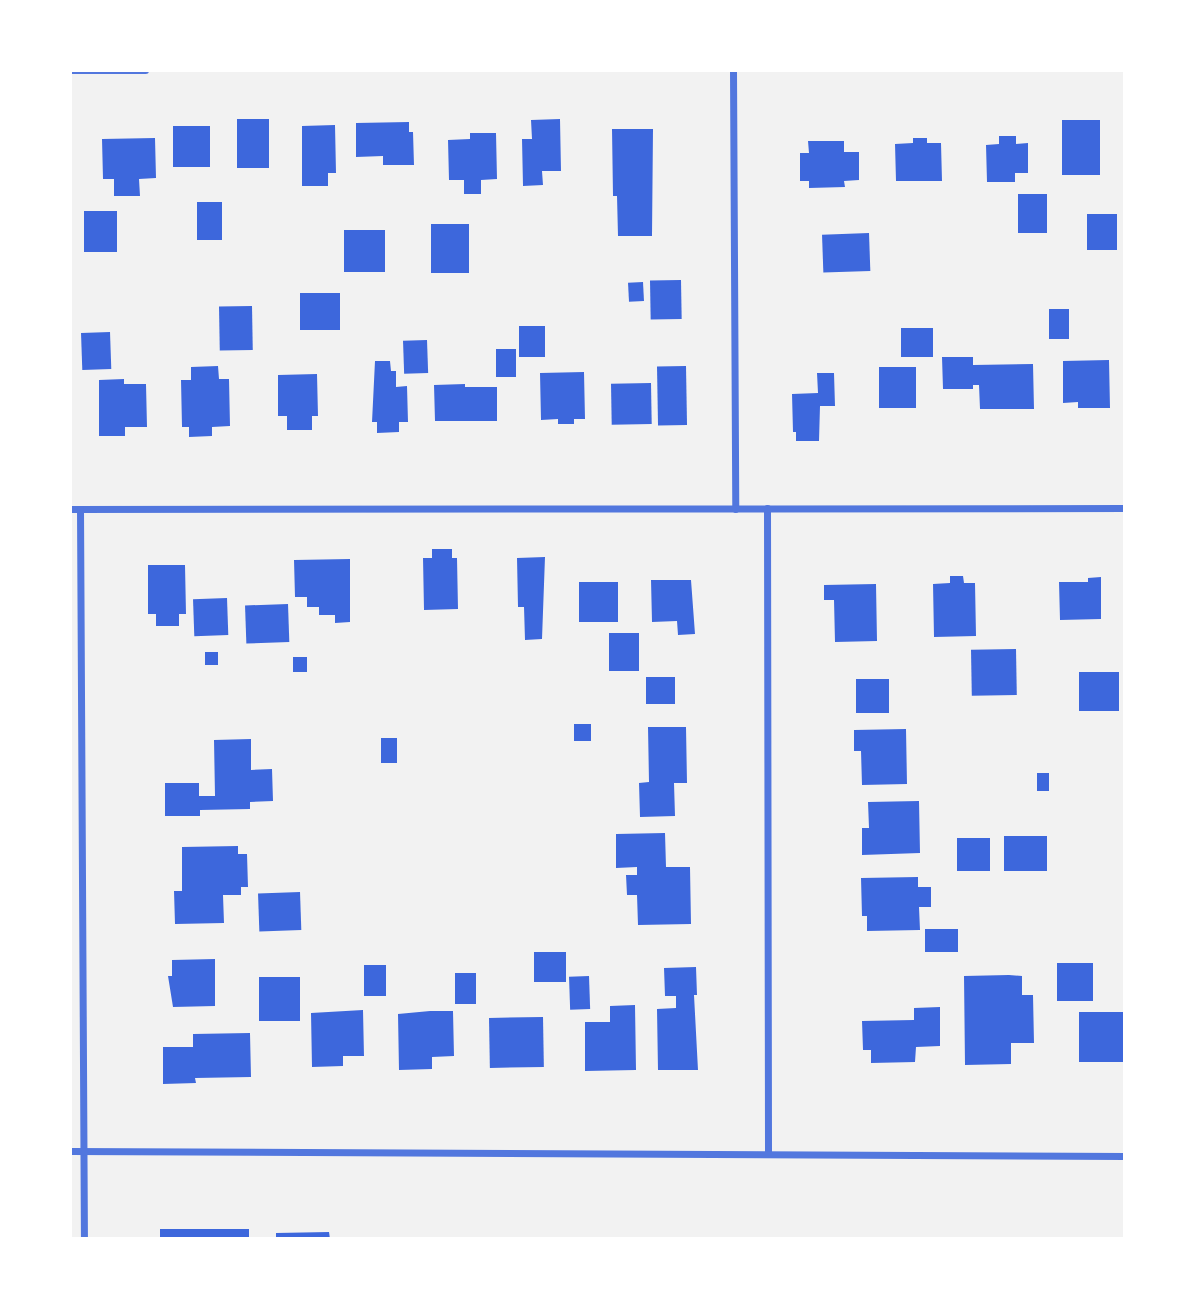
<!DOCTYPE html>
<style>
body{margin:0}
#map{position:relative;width:1195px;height:1309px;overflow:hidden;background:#f2f2f2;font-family:"Asap Condensed",sans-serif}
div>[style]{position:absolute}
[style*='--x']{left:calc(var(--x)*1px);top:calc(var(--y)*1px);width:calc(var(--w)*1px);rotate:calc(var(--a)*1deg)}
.building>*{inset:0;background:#3d67dc;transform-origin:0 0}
.minor>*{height:7px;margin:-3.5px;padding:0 3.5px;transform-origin:3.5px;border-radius:3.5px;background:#5277de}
span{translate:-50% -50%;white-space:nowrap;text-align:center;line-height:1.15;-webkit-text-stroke:7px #fff;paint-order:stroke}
.frame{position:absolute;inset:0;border:72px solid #fff;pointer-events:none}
</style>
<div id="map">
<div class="building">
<i style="left:237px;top:119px;width:32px;height:49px"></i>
<i style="clip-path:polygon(560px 119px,561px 171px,542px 171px,543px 185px,523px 186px,522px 139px,532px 139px,531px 120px)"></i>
<i style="left:1062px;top:120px;width:38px;height:55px"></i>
<i style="clip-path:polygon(409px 122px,409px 132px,413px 132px,414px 165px,383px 165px,383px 156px,356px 157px,356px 123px)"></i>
<i style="clip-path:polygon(335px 125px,336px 173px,328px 173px,328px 186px,302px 186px,302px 126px)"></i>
<i style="left:173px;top:126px;width:37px;height:41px"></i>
<i style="clip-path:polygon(612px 129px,653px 129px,652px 236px,618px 236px,617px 196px,613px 196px)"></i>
<i style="clip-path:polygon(470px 133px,496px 133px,497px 179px,481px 180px,481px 194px,464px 194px,464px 180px,449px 180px,448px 140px,470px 139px)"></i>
<i style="clip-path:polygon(999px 136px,1016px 136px,1016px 144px,1028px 143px,1028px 173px,1015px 173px,1015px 182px,987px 182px,986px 145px,999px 144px)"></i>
<i style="clip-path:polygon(155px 138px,156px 178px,139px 179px,140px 196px,114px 196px,114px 179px,103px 179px,102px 139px)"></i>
<i style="clip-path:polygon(913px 138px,927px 138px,927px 143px,941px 143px,942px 181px,896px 181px,895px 144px,913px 143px)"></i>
<i style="clip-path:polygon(808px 141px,844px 141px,844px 152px,859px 152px,859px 180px,844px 181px,845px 187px,809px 188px,809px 181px,800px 181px,800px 153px,809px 153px)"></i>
<i style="left:1018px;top:194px;width:29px;height:39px"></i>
<i style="left:222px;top:202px;width:38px;height:25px;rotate:90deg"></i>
<i style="left:84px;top:211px;width:33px;height:41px"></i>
<i style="left:1087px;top:214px;width:30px;height:36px"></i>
<i style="left:469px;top:224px;width:49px;height:38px;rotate:90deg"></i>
<i style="left:385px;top:230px;width:42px;height:41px;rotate:90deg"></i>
<i style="left:869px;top:233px;width:38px;height:47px;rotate:88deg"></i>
<i style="left:681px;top:280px;width:39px;height:31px;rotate:89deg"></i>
<i style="left:643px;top:282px;width:19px;height:15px;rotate:87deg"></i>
<i style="left:300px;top:293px;width:40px;height:37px"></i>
<i style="left:252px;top:306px;width:44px;height:33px;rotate:89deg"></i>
<i style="left:1049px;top:309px;width:20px;height:30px"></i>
<i style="left:519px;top:326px;width:26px;height:31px"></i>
<i style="left:933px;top:328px;width:29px;height:32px;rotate:90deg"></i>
<i style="left:110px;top:332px;width:37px;height:29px;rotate:88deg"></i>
<i style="left:427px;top:340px;width:33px;height:24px;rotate:88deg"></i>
<i style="left:496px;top:349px;width:20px;height:28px"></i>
<i style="clip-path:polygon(942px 357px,973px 357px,973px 365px,1033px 364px,1034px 409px,980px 409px,979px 385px,973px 385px,973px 389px,943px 389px)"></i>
<i style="clip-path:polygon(1109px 360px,1110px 408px,1078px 408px,1078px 402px,1063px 403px,1063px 361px)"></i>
<i style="clip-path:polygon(375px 361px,390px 361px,391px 371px,396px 371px,396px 387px,407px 386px,408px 422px,399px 422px,399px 432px,377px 433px,377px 422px,372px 422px)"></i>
<i style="clip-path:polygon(218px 366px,219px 379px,229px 379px,230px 426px,212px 427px,212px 436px,189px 437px,189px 427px,182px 427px,181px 380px,191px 380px,191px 367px)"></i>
<i style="left:686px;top:366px;width:59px;height:29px;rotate:89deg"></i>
<i style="left:916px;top:367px;width:41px;height:37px;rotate:90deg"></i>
<i style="clip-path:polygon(584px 372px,585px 419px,574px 419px,574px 424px,558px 424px,558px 419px,541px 420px,540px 373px)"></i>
<i style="clip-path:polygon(817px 373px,834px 373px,835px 406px,820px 406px,819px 441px,796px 441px,796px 432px,793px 432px,792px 394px,818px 393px)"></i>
<i style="clip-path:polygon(317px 374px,318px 416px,312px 416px,312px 430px,287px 430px,287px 416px,278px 416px,278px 375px)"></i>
<i style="clip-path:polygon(124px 379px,124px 384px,146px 384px,147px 427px,125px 427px,125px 436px,99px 436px,99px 380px)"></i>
<i style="left:651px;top:383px;width:41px;height:40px;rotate:89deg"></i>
<i style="clip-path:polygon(465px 384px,465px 387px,497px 387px,497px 421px,435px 421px,434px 385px)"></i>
<i style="clip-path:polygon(432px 549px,452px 549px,452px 558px,457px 558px,458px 609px,424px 610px,423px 558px,432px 558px)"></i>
<i style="clip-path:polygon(545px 557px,542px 639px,525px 640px,524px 607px,518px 607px,517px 558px)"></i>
<i style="clip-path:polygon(350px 559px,350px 622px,335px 623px,335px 615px,319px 615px,319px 607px,307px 607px,307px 597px,295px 597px,294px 560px)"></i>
<i style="clip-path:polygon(148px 565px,185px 565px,186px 614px,179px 614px,179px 626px,156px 626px,156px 614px,148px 614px)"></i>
<i style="clip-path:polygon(950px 576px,963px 576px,964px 583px,975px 583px,976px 636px,934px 637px,933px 584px,950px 583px)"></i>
<i style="clip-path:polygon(1101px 577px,1101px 619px,1060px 620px,1059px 582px,1088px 582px,1088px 578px)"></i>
<i style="clip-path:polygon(651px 580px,691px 580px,695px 634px,678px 635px,677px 621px,652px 622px)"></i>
<i style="left:579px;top:582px;width:39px;height:40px"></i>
<i style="clip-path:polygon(876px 584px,877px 641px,835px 642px,834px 600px,824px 600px,824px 585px)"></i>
<i style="left:227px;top:598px;width:37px;height:34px;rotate:88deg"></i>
<i style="left:288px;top:604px;width:38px;height:43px;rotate:88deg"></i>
<i style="left:609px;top:633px;width:30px;height:38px"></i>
<i style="left:1016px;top:649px;width:46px;height:45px;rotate:89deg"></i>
<i style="left:205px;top:652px;width:13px;height:13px"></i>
<i style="left:293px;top:657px;width:14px;height:15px"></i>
<i style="left:1119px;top:672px;width:39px;height:40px;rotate:90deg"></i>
<i style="left:646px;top:677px;width:29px;height:27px"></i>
<i style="left:856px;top:679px;width:33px;height:34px"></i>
<i style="left:574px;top:724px;width:17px;height:17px"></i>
<i style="clip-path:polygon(648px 727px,686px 727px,687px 783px,674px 783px,675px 816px,640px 817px,639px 783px,649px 782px)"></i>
<i style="clip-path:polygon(906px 729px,907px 784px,862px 785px,861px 751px,854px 751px,854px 730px)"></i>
<i style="left:381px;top:738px;width:16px;height:25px"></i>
<i style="clip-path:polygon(251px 739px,251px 770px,272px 769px,273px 801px,250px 802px,250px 809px,200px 810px,200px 816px,165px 816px,165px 783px,199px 783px,199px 796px,215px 796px,214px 740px)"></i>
<i style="left:1037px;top:773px;width:12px;height:18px"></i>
<i style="clip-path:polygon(919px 801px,920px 853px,862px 855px,862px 828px,869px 828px,868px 802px)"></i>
<i style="clip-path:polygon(665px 833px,666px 867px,690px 867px,691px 924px,638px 925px,637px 895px,627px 895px,626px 875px,637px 875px,637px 867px,616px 868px,616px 834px)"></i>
<i style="left:1004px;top:836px;width:43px;height:35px"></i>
<i style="left:990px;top:838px;width:33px;height:33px;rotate:90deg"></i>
<i style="clip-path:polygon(238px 846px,238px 854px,247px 854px,248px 887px,241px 887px,241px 895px,223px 895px,224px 923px,175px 924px,174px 891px,182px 891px,182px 847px)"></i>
<i style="clip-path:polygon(918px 877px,918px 887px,931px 887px,931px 907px,919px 907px,920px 930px,867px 931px,867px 916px,862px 916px,861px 878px)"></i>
<i style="left:300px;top:892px;width:38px;height:42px;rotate:88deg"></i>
<i style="left:925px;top:929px;width:33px;height:23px"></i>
<i style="left:566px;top:952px;width:30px;height:32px;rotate:90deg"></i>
<i style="clip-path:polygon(215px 959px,215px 1006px,173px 1007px,168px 976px,172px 976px,172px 960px)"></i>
<i style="left:1057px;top:963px;width:36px;height:38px"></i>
<i style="left:364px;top:965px;width:22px;height:31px"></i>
<i style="clip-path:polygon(696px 967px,697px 995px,694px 995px,698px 1070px,658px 1070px,657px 1009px,676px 1008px,676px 996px,665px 996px,664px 968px)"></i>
<i style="left:455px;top:973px;width:21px;height:31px"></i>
<i style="clip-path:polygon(1009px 975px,1022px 976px,1022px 995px,1033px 995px,1034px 1043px,1011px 1043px,1011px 1064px,965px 1065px,964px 976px)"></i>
<i style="left:589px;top:976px;width:33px;height:20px;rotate:88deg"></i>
<i style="left:259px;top:977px;width:41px;height:44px"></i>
<i style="clip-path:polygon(635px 1005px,636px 1070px,585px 1071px,585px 1022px,610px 1022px,610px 1006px)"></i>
<i style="clip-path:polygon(940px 1007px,940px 1046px,916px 1047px,915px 1062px,871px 1063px,871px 1050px,863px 1050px,862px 1021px,914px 1020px,914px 1008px)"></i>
<i style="clip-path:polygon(363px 1010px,364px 1056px,343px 1056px,343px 1066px,312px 1067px,311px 1013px)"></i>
<i style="clip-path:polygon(430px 1011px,453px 1011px,454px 1056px,432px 1057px,432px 1069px,399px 1070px,398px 1014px)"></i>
<i style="left:1125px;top:1012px;width:50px;height:46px;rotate:90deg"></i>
<i style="left:543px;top:1017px;width:50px;height:54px;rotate:89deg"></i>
<i style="clip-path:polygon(250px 1033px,251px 1077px,195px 1078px,196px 1083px,163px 1084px,163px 1047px,193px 1047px,193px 1034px)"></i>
<i style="left:249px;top:1229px;width:10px;height:89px;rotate:90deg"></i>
<i style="clip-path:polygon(329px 1232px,330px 1239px,276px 1239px,276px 1233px)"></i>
</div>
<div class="minor">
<i style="--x:70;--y:70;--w:75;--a:0"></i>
<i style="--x:733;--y:70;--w:439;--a:89.7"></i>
<i style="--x:767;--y:508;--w:644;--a:89.91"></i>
<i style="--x:70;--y:509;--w:1055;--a:-0.05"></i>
<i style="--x:80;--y:509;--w:730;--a:89.69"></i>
<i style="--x:70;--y:1151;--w:1055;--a:0.27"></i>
</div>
<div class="frame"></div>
</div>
